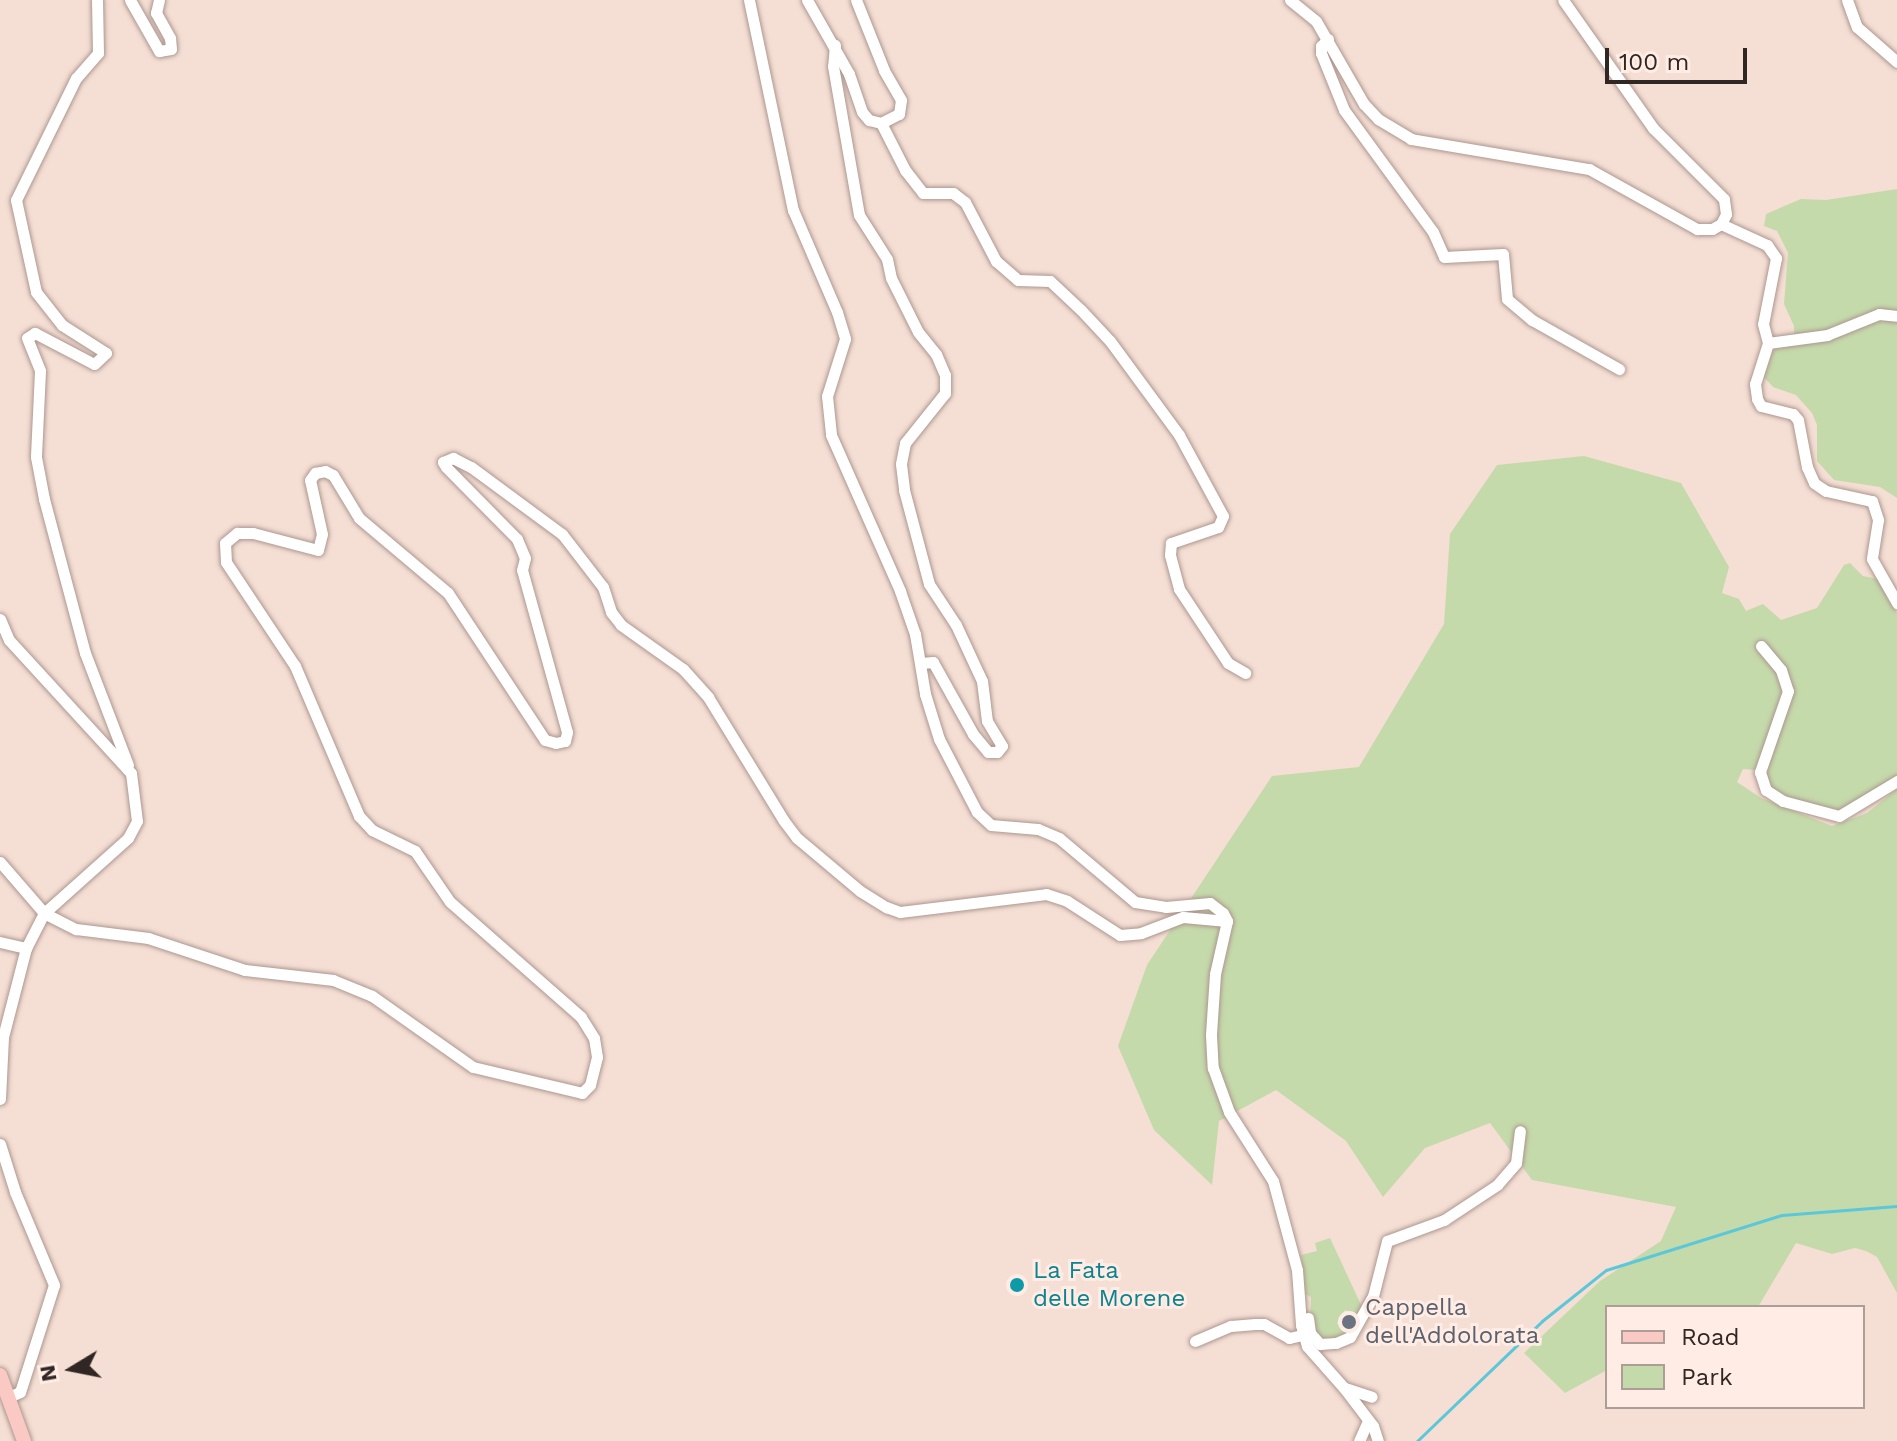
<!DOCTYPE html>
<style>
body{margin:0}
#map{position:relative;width:1897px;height:1441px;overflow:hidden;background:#f5ded4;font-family:"Work Sans",sans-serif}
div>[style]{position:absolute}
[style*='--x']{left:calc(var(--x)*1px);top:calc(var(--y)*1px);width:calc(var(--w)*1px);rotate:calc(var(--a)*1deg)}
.green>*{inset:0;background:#c5daab}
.stream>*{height:3px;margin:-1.5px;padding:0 1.5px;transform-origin:1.5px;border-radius:1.5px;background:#5bc7d9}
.roads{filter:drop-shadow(0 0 2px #ad978f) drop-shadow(0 0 2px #ad978f)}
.minor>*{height:11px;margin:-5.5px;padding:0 5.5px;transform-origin:5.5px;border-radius:5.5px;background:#fff}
.major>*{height:14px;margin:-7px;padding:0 7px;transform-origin:7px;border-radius:7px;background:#fbc9c4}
.dots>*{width:22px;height:22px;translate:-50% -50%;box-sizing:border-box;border:4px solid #ffece4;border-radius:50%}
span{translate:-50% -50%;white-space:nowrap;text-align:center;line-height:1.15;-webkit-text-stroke:6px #ffece4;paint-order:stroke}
.culture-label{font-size:24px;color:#0d838f}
.left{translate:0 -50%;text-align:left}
.worship-label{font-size:24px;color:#5b616d}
.legend{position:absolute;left:1605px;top:1305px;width:260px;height:104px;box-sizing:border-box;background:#ffece4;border:2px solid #ac9d97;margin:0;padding:10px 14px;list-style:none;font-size:24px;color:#302724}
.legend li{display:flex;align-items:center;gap:16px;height:40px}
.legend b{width:40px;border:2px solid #ac9d97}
.north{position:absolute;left:32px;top:1329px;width:80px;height:80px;-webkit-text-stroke:6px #ffece4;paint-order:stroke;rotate:260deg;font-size:22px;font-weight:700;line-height:32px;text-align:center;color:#302724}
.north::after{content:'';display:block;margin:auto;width:28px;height:36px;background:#302724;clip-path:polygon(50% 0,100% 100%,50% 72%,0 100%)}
.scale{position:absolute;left:1605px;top:48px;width:142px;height:36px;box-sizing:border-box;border:4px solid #302724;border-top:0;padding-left:10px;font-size:24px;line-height:28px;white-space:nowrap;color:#302724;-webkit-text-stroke:6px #ffece4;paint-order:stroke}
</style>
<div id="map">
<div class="green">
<i style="clip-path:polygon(1897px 189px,1897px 498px,1880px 487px,1834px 480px,1817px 461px,1817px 425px,1812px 413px,1796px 395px,1773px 387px,1764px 377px,1773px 351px,1794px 338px,1794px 326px,1784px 304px,1788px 253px,1777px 231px,1764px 226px,1766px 214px,1801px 199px,1826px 200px)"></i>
<i style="clip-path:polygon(1584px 456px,1681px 483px,1729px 567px,1722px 593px,1739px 599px,1746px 611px,1763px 604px,1781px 620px,1817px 608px,1844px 565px,1850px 563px,1863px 576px,1878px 579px,1897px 613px,1897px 777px,1838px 812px,1782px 796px,1755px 770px,1743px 769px,1737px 782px,1761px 798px,1832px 826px,1867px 813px,1897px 789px,1897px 1293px,1877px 1257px,1866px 1251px,1855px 1248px,1832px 1254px,1796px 1243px,1758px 1307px,1607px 1307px,1607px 1370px,1565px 1393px,1524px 1353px,1600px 1281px,1661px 1241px,1676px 1207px,1532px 1180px,1490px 1123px,1425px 1148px,1383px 1197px,1346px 1141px,1276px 1090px,1219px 1121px,1212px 1185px,1154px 1130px,1118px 1046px,1147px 965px,1272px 776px,1359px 767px,1444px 624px,1450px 534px,1497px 465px)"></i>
<i style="clip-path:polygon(1330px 1238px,1363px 1309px,1357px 1316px,1345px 1310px,1337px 1323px,1347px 1334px,1327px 1340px,1319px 1338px,1310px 1322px,1311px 1297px,1305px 1294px,1301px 1255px,1317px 1251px,1315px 1243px)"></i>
</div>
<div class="stream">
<i style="--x:1417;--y:1441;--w:173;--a:-43.8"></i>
<i style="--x:1542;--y:1321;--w:82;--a:-38.6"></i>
<i style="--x:1606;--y:1270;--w:184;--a:-17.4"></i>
<i style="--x:1782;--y:1215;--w:115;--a:-4.5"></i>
</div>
<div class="roads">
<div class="minor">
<i style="--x:97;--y:0;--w:53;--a:88.9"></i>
<i style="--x:98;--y:53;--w:33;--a:131"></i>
<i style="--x:76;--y:78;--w:136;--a:116.2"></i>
<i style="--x:16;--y:200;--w:94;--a:77.7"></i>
<i style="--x:36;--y:292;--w:42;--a:51.8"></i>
<i style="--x:62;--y:325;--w:52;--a:32.5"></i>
<i style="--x:106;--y:353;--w:16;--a:137"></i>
<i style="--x:94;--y:364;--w:67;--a:-152.3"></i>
<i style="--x:35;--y:333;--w:9;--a:148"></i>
<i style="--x:27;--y:338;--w:35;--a:68"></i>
<i style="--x:40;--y:371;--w:86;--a:92.7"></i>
<i style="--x:36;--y:457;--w:43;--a:79.2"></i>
<i style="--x:44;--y:499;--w:159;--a:75.1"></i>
<i style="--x:85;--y:653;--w:120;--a:69"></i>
<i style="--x:130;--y:0;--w:59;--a:60.4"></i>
<i style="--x:159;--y:51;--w:12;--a:-9"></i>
<i style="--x:171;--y:49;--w:11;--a:-95"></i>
<i style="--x:170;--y:38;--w:29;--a:-119"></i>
<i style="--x:156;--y:13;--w:13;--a:-77"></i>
<i style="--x:749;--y:0;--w:215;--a:78.2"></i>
<i style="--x:793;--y:210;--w:111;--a:66.7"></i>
<i style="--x:837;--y:312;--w:28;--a:73"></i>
<i style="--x:845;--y:339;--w:60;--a:107.5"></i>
<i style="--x:827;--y:396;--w:39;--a:84"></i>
<i style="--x:831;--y:435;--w:171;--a:66.1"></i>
<i style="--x:900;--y:591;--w:46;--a:70.8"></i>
<i style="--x:915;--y:634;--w:61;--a:80.5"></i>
<i style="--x:925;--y:694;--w:47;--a:72.7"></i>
<i style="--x:939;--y:739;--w:82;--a:62.5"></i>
<i style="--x:977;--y:812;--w:19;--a:43"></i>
<i style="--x:991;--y:825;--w:47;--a:4.9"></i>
<i style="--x:1038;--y:829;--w:23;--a:23"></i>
<i style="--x:1059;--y:838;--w:99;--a:40.1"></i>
<i style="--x:1135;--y:902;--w:31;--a:9"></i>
<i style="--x:1166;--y:907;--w:44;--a:-5.2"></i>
<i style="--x:1210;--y:903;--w:16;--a:38"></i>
<i style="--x:1223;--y:913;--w:9;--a:63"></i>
<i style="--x:1227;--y:921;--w:54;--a:102.8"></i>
<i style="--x:1215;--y:974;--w:61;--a:93.8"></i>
<i style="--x:1211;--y:1035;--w:33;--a:87"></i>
<i style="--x:1213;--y:1068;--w:47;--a:70"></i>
<i style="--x:1229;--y:1112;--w:82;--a:57.5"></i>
<i style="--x:1273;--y:1181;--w:92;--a:74.9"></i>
<i style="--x:1297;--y:1270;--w:55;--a:85.8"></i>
<i style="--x:1301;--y:1325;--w:22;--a:74"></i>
<i style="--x:1307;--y:1346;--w:56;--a:48.6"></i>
<i style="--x:1344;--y:1388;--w:48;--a:52.7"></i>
<i style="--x:1373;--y:1426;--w:16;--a:72"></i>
<i style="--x:807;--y:0;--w:85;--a:60.4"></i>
<i style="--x:849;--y:74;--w:40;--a:71.1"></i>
<i style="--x:862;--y:112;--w:11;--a:49"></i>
<i style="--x:869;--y:120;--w:12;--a:14"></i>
<i style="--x:881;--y:123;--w:20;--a:-27"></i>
<i style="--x:899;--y:114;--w:14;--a:-82"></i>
<i style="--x:901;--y:100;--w:34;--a:-120"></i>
<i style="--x:884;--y:70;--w:75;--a:-111.8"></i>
<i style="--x:1290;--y:0;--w:33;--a:39"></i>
<i style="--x:1316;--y:21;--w:96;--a:60"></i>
<i style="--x:1364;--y:104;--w:21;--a:47"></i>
<i style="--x:1378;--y:119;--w:39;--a:31"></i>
<i style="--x:1411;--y:139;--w:181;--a:9.6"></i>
<i style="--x:1589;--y:169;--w:124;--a:29.1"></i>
<i style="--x:1697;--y:229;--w:15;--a:0"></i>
<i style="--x:1712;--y:229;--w:10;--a:-29"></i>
<i style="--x:1721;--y:224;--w:11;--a:-63"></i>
<i style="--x:1726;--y:214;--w:15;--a:-98"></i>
<i style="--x:1724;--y:199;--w:100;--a:-135"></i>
<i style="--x:1653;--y:128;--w:156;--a:-125.1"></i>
<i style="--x:1847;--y:0;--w:29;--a:70"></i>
<i style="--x:1857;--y:27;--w:53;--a:41.2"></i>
<i style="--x:1328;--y:39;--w:10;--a:135"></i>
<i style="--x:1321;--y:46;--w:7;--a:90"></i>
<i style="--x:1321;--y:53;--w:61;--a:68"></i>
<i style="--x:1344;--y:110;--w:151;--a:53.9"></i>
<i style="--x:1433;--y:232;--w:27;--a:66"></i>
<i style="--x:1444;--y:257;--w:59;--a:-2.9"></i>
<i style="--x:1503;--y:254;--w:45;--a:84.9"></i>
<i style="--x:1507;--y:299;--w:33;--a:40"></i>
<i style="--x:1532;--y:320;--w:100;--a:29.4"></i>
<i style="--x:835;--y:45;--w:21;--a:95"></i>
<i style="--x:833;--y:66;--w:151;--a:80.1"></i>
<i style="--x:859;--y:215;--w:52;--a:57.5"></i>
<i style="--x:887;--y:259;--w:19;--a:78"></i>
<i style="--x:891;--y:278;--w:60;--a:63.4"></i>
<i style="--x:918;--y:332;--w:28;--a:51"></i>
<i style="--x:936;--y:354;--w:23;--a:67"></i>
<i style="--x:945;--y:375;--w:18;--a:90"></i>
<i style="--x:945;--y:393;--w:64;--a:128.7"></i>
<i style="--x:905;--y:443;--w:21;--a:101"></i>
<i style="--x:901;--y:464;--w:26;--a:83"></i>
<i style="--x:904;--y:490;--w:97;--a:75.1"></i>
<i style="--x:929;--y:584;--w:49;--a:56.6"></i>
<i style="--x:956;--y:625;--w:62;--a:65.1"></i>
<i style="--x:982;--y:681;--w:40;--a:82.9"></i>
<i style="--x:987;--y:721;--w:29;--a:59"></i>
<i style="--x:1002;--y:746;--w:8;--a:130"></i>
<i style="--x:997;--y:752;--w:9;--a:180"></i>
<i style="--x:988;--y:752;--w:23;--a:-130"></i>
<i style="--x:973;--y:734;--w:82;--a:-119.1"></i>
<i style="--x:933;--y:662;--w:12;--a:175"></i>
<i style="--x:881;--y:123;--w:53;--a:62.9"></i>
<i style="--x:905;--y:170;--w:29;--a:52"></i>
<i style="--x:923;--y:193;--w:30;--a:0"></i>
<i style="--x:953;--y:193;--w:15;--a:37"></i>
<i style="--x:965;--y:202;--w:67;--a:62.3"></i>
<i style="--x:996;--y:261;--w:29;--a:41"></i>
<i style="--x:1018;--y:280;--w:32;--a:2"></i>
<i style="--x:1050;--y:281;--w:42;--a:43.1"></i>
<i style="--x:1081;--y:310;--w:42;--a:46.9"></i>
<i style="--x:1110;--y:341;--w:117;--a:53.7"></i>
<i style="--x:1179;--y:435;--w:92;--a:61.5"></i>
<i style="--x:1223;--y:516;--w:12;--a:114"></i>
<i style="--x:1218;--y:527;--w:50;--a:161.2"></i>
<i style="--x:1171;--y:543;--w:12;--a:95"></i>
<i style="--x:1170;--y:555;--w:35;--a:75"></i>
<i style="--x:1179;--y:589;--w:89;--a:56.5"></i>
<i style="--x:1228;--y:663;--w:20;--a:30"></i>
<i style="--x:1721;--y:224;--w:51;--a:24.5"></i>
<i style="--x:1767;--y:245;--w:16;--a:55"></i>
<i style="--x:1776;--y:258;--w:67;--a:101.1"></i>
<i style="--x:1763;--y:324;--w:20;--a:75"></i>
<i style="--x:1768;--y:343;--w:60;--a:-7.7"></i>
<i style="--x:1827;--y:335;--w:56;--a:-22"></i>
<i style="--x:1879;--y:314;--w:18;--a:6"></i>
<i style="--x:1768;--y:343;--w:43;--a:107.6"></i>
<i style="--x:1755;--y:384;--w:15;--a:82"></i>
<i style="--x:1757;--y:399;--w:8;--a:60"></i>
<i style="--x:1761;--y:406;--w:33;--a:14"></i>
<i style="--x:1793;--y:414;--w:8;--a:50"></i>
<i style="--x:1798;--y:420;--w:48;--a:79.2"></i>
<i style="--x:1807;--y:467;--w:17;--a:66"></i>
<i style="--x:1814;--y:483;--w:14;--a:34"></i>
<i style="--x:1826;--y:491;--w:47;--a:12.3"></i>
<i style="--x:1872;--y:501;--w:20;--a:72"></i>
<i style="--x:1878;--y:520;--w:39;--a:99"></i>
<i style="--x:1872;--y:559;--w:51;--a:60.4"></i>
<i style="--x:0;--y:619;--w:23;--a:67"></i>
<i style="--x:9;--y:640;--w:180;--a:47.5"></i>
<i style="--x:131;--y:773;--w:48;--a:82.9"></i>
<i style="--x:137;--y:821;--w:19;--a:118"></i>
<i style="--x:128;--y:838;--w:113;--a:138.2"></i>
<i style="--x:44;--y:913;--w:36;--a:27"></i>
<i style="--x:76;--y:929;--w:73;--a:7.1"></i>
<i style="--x:148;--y:938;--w:102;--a:18.3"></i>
<i style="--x:245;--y:970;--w:89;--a:6.5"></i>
<i style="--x:333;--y:980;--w:42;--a:22.3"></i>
<i style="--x:372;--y:996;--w:123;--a:35.1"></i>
<i style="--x:473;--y:1067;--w:112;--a:13.4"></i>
<i style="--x:582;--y:1093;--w:11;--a:-45"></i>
<i style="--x:590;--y:1085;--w:29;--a:-76"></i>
<i style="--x:597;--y:1057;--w:19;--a:-99"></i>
<i style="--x:594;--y:1038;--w:25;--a:-122"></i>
<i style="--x:581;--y:1017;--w:174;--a:-138.7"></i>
<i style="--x:450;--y:902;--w:62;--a:-124.5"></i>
<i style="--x:415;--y:851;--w:48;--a:-154"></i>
<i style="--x:372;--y:830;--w:19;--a:-133"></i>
<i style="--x:359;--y:816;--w:163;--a:-113.1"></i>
<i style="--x:295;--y:666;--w:125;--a:-123.6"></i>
<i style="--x:226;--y:562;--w:19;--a:-93"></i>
<i style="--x:225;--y:543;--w:16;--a:-40"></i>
<i style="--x:237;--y:533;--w:16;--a:0"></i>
<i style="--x:253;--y:533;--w:67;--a:14.7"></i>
<i style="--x:318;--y:550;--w:16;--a:-76"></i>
<i style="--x:322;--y:534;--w:55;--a:-102.5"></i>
<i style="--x:310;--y:480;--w:9;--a:-54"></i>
<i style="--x:315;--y:473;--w:10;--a:-11"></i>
<i style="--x:325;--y:471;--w:9;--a:27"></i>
<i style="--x:333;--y:475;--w:50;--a:58.8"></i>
<i style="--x:359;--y:518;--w:116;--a:40.1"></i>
<i style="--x:448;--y:593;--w:176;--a:56.6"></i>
<i style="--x:545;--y:740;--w:11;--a:15"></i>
<i style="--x:556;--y:743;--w:9;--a:-13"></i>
<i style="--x:565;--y:741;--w:9;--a:-77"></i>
<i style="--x:567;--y:732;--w:168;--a:-105.5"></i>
<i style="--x:522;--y:570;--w:12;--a:-76"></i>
<i style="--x:525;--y:558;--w:21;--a:-113"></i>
<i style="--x:517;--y:539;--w:101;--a:-134.6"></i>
<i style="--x:446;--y:467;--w:6;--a:-121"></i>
<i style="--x:443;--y:462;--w:11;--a:-22"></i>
<i style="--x:453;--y:458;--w:20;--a:27"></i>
<i style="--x:471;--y:467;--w:113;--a:36.4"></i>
<i style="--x:562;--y:534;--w:67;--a:52.3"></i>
<i style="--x:603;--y:587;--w:26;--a:72"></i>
<i style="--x:611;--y:612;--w:16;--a:52"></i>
<i style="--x:621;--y:625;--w:76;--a:35.4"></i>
<i style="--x:683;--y:669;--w:38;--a:48"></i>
<i style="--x:708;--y:697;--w:145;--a:58.5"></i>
<i style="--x:784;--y:821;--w:21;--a:53"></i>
<i style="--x:797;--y:838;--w:82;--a:40.1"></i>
<i style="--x:860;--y:891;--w:31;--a:32"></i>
<i style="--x:886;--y:907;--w:15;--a:20"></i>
<i style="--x:900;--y:912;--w:147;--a:-7"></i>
<i style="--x:1046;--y:894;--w:22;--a:18"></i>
<i style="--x:1067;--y:901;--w:63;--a:32.7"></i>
<i style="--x:1120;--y:935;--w:21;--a:-5"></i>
<i style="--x:1141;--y:933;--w:45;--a:-20.9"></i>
<i style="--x:1183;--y:917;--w:44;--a:5.2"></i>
<i style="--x:1761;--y:646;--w:31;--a:50"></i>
<i style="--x:1781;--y:670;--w:22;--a:72"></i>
<i style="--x:1788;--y:691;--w:86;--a:109.1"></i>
<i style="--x:1760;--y:772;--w:19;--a:72"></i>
<i style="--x:1766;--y:790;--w:20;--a:33"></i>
<i style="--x:1783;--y:801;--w:58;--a:15"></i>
<i style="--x:1839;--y:816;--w:68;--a:-31.1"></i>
<i style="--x:0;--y:862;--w:67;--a:49.2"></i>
<i style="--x:44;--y:913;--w:39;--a:117"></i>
<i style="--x:26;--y:948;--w:92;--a:104.5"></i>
<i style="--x:3;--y:1037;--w:62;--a:92.8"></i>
<i style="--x:0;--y:942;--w:27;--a:13"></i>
<i style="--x:0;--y:1144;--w:50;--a:72.6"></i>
<i style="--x:15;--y:1192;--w:101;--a:67.2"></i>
<i style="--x:54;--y:1285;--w:112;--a:107.6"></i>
<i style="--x:20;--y:1392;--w:12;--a:156"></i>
<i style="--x:1308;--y:1318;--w:15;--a:82"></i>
<i style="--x:1310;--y:1333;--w:15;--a:48"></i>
<i style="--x:1320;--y:1344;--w:16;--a:-4"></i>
<i style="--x:1336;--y:1343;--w:15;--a:-23"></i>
<i style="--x:1350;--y:1337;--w:47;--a:-60.7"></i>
<i style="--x:1373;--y:1296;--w:57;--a:-75.7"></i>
<i style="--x:1387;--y:1241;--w:61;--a:-20.2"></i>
<i style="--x:1444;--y:1220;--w:64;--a:-33.4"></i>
<i style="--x:1497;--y:1185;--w:29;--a:-49"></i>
<i style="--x:1516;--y:1163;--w:32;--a:-83"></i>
<i style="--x:1195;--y:1341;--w:39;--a:-23"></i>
<i style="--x:1231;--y:1326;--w:24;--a:-5"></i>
<i style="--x:1255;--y:1324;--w:9;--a:0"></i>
<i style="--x:1264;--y:1324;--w:29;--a:29"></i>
<i style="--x:1289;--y:1338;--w:13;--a:-13"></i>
<i style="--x:1345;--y:1388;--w:28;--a:18"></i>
<i style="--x:1359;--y:1441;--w:22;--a:-66"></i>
</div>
<div class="major">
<i style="--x:0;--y:1375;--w:70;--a:70"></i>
</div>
</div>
<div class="dots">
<i style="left:1017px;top:1285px;background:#0f9aa8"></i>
<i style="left:1349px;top:1322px;background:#6b7280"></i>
</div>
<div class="culture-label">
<span class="left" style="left:1033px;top:1285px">La Fata<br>delle Morene</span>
</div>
<div class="worship-label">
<span class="left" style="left:1365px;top:1322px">Cappella<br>dell'Addolorata</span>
</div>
<ul class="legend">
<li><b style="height:10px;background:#fbc9c4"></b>Road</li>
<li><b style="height:22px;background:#c5daab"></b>Park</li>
</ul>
<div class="north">N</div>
<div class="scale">100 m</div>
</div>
